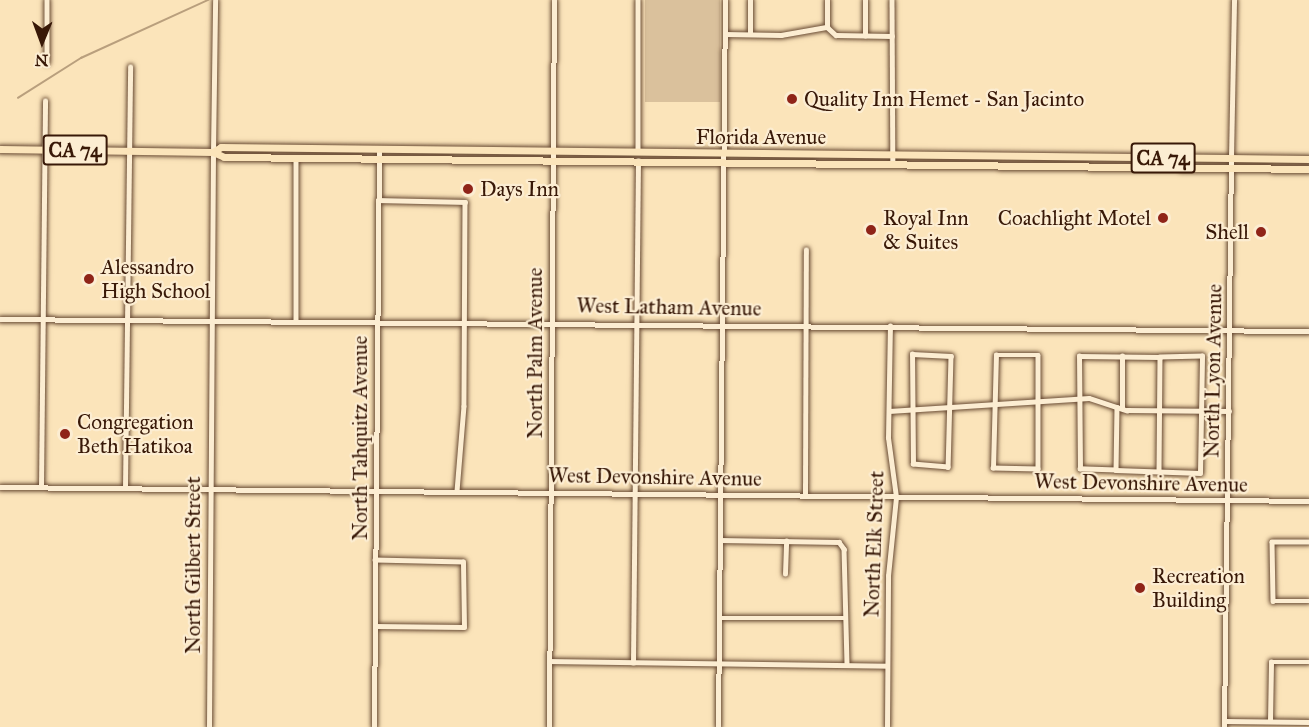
<!DOCTYPE html>
<style>
body{margin:0}
#map{position:relative;width:1309px;height:727px;overflow:hidden;background:#fbe4ba;font-family:"IM FELL Great Primer",serif}
div>[style]{position:absolute}
[style*='--x']{left:calc(var(--x)*1px);top:calc(var(--y)*1px);width:calc(var(--w)*1px);rotate:calc(var(--a)*1deg)}
.green>*{inset:0;background:#dac19c;transform-origin:0 0}
.stream>*{height:1.5px;margin:-0.75px;padding:0 0.75px;transform-origin:0.75px;border-radius:0.75px;background:#b99f7d}
.roads{filter:drop-shadow(0 0 2px #694b34) drop-shadow(0 0 2px #694b34)}
.minor>*{height:4.5px;margin:-2.25px;padding:0 2.25px;transform-origin:2.25px;border-radius:2.25px;background:#fcedd2}
.tertiary>*{height:5px;margin:-2.5px;padding:0 2.5px;transform-origin:2.5px;border-radius:2.5px;background:#fcedd2}
.primary>*{height:7px;margin:-3.5px;padding:0 3.5px;transform-origin:3.5px;border-radius:3.5px;background:#fbe4ba}
.dots>*{width:16px;height:16px;translate:-50% -50%;box-sizing:border-box;border:3px solid #fcedd2;border-radius:50%}
span{translate:-50% -50%;white-space:nowrap;text-align:center;line-height:1.15;-webkit-text-stroke:4.5px #fcedd2;paint-order:stroke}
.shield-label span{padding:2px 4px;background:#fcedd2;border:2px solid;border-radius:4px;-webkit-text-stroke-width:0}
.shield-label{font-size:20px;color:#381807;font-weight:700}
.poi-label{font-size:21px;color:#381807}
.left{translate:0 -50%;text-align:left}
.right{translate:-100% -50%;text-align:right}
.street-label{font-size:21px;color:#381807}
.north{position:absolute;left:12px;top:12px;width:60px;height:60px;-webkit-text-stroke:4px #fcedd2;paint-order:stroke;rotate:181deg;font-size:16px;font-weight:700;line-height:24px;text-align:center;color:#381807}
.north::after{content:'';display:block;margin:auto;width:21px;height:27px;background:#381807;clip-path:polygon(50% 0,100% 100%,50% 72%,0 100%)}
</style>
<div id="map">
<div class="green">
<i style="left:645px;top:0;width:75px;height:102px"></i>
</div>
<div class="stream">
<i style="--x:18;--y:98;--w:75;--a:-32.4"></i>
<i style="--x:81;--y:58;--w:140;--a:-24.5"></i>
</div>
<div class="roads">
<div class="minor">
<i style="--x:47;--y:0;--w:62;--a:90"></i>
<i style="--x:638;--y:0;--w:152;--a:90"></i>
<i style="--x:892;--y:0;--w:164;--a:89.7"></i>
<i style="--x:827;--y:27;--w:27;--a:-90"></i>
<i style="--x:725;--y:34;--w:56;--a:1"></i>
<i style="--x:781;--y:35;--w:47;--a:-9.9"></i>
<i style="--x:827;--y:27;--w:12;--a:42"></i>
<i style="--x:836;--y:35;--w:56;--a:1"></i>
<i style="--x:750;--y:34;--w:34;--a:-90"></i>
<i style="--x:865;--y:36;--w:36;--a:-90"></i>
<i style="--x:296;--y:158;--w:164;--a:90"></i>
<i style="--x:1231;--y:158;--w:158;--a:-88.9"></i>
<i style="--x:378;--y:200;--w:87;--a:1.3"></i>
<i style="--x:465;--y:202;--w:204;--a:90.3"></i>
<i style="--x:464;--y:406;--w:86;--a:94.7"></i>
<i style="--x:0;--y:319;--w:1309;--a:0.53"></i>
<i style="--x:912;--y:354;--w:39;--a:3"></i>
<i style="--x:951;--y:356;--w:111;--a:91.5"></i>
<i style="--x:948;--y:467;--w:35;--a:-175"></i>
<i style="--x:913;--y:464;--w:110;--a:-90.5"></i>
<i style="--x:996;--y:355;--w:42;--a:0"></i>
<i style="--x:1038;--y:355;--w:114;--a:90"></i>
<i style="--x:1038;--y:469;--w:45;--a:-178.7"></i>
<i style="--x:993;--y:468;--w:113;--a:-88.5"></i>
<i style="--x:1117;--y:407;--w:63;--a:90.9"></i>
<i style="--x:1116;--y:470;--w:36;--a:-178"></i>
<i style="--x:1080;--y:469;--w:113;--a:-90.5"></i>
<i style="--x:1079;--y:356;--w:81;--a:0.7"></i>
<i style="--x:1122;--y:408;--w:52;--a:-90"></i>
<i style="--x:889;--y:411;--w:200;--a:-3.7"></i>
<i style="--x:1089;--y:398;--w:40;--a:18"></i>
<i style="--x:1127;--y:410;--w:102;--a:0.6"></i>
<i style="--x:1116;--y:470;--w:84;--a:2"></i>
<i style="--x:1200;--y:473;--w:117;--a:-89"></i>
<i style="--x:1202;--y:356;--w:42;--a:178.6"></i>
<i style="--x:1160;--y:357;--w:114;--a:90.5"></i>
<i style="--x:41;--y:487;--w:386;--a:-89.4"></i>
<i style="--x:125;--y:488;--w:421;--a:-89.3"></i>
<i style="--x:805;--y:496;--w:246;--a:-89.8"></i>
<i style="--x:720;--y:540;--w:119;--a:1"></i>
<i style="--x:839;--y:542;--w:9;--a:54"></i>
<i style="--x:844;--y:549;--w:116;--a:88.5"></i>
<i style="--x:1309;--y:542;--w:37;--a:180"></i>
<i style="--x:1272;--y:542;--w:59;--a:89"></i>
<i style="--x:1273;--y:601;--w:36;--a:0"></i>
<i style="--x:785;--y:574;--w:33;--a:-88"></i>
<i style="--x:719;--y:618;--w:125;--a:0"></i>
<i style="--x:375;--y:626;--w:89;--a:0.6"></i>
<i style="--x:464;--y:627;--w:65;--a:-90.9"></i>
<i style="--x:463;--y:562;--w:88;--a:-178.7"></i>
<i style="--x:549;--y:661;--w:338;--a:0.8"></i>
<i style="--x:633;--y:663;--w:502;--a:-89.43"></i>
<i style="--x:1225;--y:721;--w:84;--a:0.7"></i>
<i style="--x:1270;--y:721;--w:59;--a:-89"></i>
<i style="--x:1271;--y:662;--w:38;--a:0"></i>
<i style="--x:209;--y:727;--w:575;--a:-89.6"></i>
<i style="--x:374;--y:727;--w:579;--a:-89.51"></i>
<i style="--x:718;--y:727;--w:727;--a:-89.45"></i>
<i style="--x:887;--y:727;--w:151;--a:-89.6"></i>
<i style="--x:888;--y:576;--w:79;--a:-84.2"></i>
<i style="--x:896;--y:497;--w:60;--a:-97.7"></i>
<i style="--x:888;--y:438;--w:112;--a:-89"></i>
</div>
<div class="tertiary">
<i style="--x:213;--y:152;--w:152;--a:-89.2"></i>
<i style="--x:0;--y:487;--w:1309;--a:0.61"></i>
<i style="--x:549;--y:727;--w:727;--a:-89.61"></i>
<i style="--x:1224;--y:727;--w:569;--a:-89.3"></i>
</div>
<div class="primary">
<i style="--x:0;--y:149;--w:213;--a:0.8"></i>
<i style="--x:213;--y:152;--w:12;--a:24"></i>
<i style="--x:224;--y:157;--w:1085;--a:0.63"></i>
<i style="--x:213;--y:152;--w:9;--a:-32"></i>
<i style="--x:221;--y:147;--w:1088;--a:0.63"></i>
</div>
</div>
<div class="dots">
<i style="left:792px;top:99px;background:#8f2418"></i>
<i style="left:468px;top:189px;background:#8f2418"></i>
<i style="left:1163px;top:218px;background:#8f2418"></i>
<i style="left:871px;top:230px;background:#8f2418"></i>
<i style="left:1261px;top:232px;background:#8f2418"></i>
<i style="left:89px;top:279px;background:#8f2418"></i>
<i style="left:65px;top:434px;background:#8f2418"></i>
<i style="left:1140px;top:588px;background:#8f2418"></i>
</div>
<div class="shield-label">
<span style="left:75px;top:150px">CA 74</span>
<span style="left:1163px;top:158px">CA 74</span>
</div>
<div class="poi-label">
<span class="left" style="left:804px;top:99px">Quality Inn Hemet - San Jacinto</span>
<span class="left" style="left:480px;top:189px">Days Inn</span>
<span class="left" style="left:883px;top:230px">Royal Inn<br>&amp; Suites</span>
<span class="right" style="left:1151px;top:218px">Coachlight Motel</span>
<span class="right" style="left:1249px;top:232px">Shell</span>
<span class="left" style="left:101px;top:279px">Alessandro<br>High School</span>
<span class="left" style="left:77px;top:434px">Congregation<br>Beth Hatikoa</span>
<span class="left" style="left:1152px;top:588px">Recreation<br>Building</span>
</div>
<div class="street-label">
<span style="left:761px;top:137px">Florida Avenue</span>
<span style="left:669px;top:307px;rotate:1deg">West Latham Avenue</span>
<span style="left:535px;top:353px;rotate:-90deg">North Palm Avenue</span>
<span style="left:1213px;top:371px;rotate:-89deg">North Lyon Avenue</span>
<span style="left:360px;top:438px;rotate:-90deg">North Tahquitz Avenue</span>
<span style="left:655px;top:477px;rotate:1deg">West Devonshire Avenue</span>
<span style="left:1141px;top:483px;rotate:1deg">West Devonshire Avenue</span>
<span style="left:874px;top:544px;rotate:-88deg">North Elk Street</span>
<span style="left:193px;top:565px;rotate:-90deg">North Gilbert Street</span>
</div>
<div class="north">N</div>
</div>
